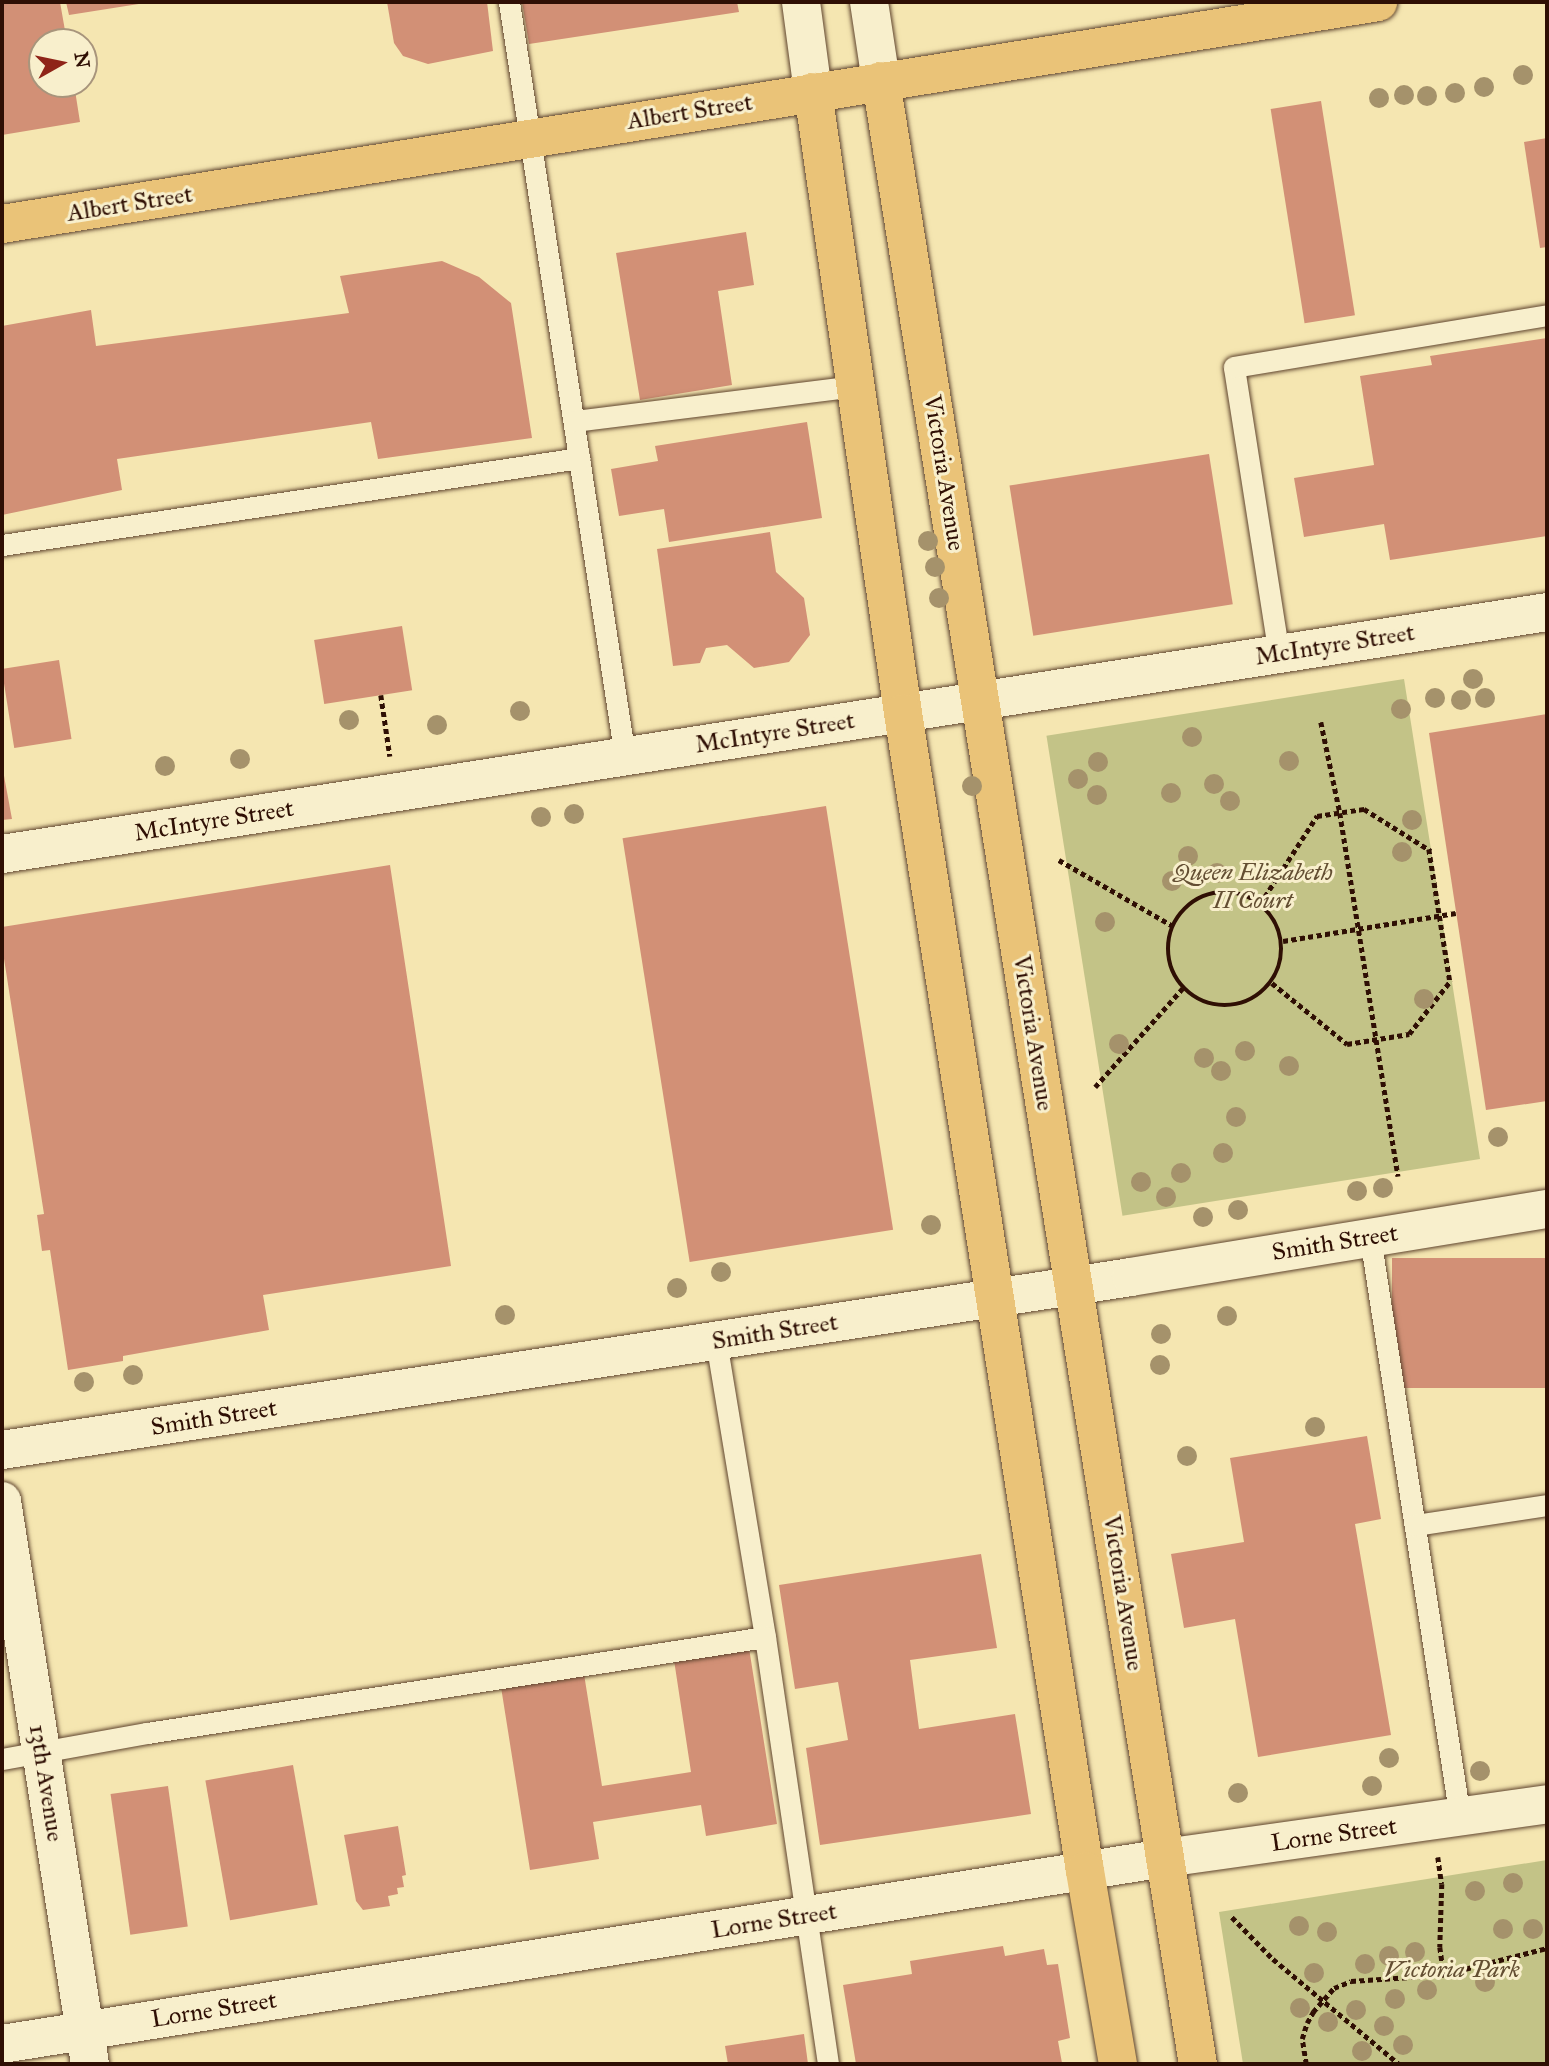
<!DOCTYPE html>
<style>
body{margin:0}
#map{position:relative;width:1549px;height:2066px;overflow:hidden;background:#f5e6b1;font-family:"IM FELL Great Primer",serif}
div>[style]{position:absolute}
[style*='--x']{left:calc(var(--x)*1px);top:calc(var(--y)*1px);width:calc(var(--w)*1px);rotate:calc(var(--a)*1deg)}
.green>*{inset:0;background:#c3c387;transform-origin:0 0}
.building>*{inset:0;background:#d29076;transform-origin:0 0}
.path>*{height:4.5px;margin-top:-2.25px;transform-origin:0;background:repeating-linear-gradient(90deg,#2f0f04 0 5px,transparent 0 8.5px)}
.path>.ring{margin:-2.25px;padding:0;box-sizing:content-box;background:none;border:4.5px solid #2f0f04;border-radius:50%}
.roads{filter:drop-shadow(0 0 2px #60452f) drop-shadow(0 0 2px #60452f)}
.service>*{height:21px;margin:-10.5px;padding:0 10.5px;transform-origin:10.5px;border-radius:10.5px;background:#f8efcc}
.minor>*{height:38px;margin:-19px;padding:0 19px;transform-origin:19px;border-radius:19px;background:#f8efcc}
.tertiary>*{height:38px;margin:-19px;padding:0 19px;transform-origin:19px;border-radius:19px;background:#f8efcc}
.primary>*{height:38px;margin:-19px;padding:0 19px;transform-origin:19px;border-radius:19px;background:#eac378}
.trees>*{width:20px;height:20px;margin:-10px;border-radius:50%;background:#a5926b}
span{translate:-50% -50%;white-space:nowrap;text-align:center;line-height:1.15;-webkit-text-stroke:6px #f8efcc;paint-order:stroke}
.street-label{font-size:24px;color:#2f0f04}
.park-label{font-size:24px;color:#634e32;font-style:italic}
.frame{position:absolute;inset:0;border:4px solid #2f0f04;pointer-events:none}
.north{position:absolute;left:28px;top:28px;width:70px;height:70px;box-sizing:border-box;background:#f8efcc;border:2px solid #a8957c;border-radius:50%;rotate:81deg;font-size:19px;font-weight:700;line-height:28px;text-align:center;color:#2f0f04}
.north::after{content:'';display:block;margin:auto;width:24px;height:32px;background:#8f2418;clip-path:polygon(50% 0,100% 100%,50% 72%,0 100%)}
</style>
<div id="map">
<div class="green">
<i style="left:1404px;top:679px;width:486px;height:362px;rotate:81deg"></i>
<i style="clip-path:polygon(1547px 1860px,1547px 2064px,1243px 2064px,1219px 1912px)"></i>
</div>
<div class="building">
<i style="clip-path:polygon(2px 2px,60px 2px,67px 42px,42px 42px,42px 84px,74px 84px,80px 122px,2px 135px)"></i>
<i style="clip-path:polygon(66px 2px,145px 2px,145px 3px,69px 15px)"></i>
<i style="clip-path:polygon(387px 2px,487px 2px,493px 51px,428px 64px,403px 56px,394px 43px)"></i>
<i style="clip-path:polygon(522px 2px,737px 2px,739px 12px,529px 44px)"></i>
<i style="left:1321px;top:101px;width:217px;height:51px;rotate:81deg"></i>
<i style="clip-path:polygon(1547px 138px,1547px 247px,1540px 248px,1524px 142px)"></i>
<i style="clip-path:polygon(746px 232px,754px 285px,718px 291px,732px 385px,640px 400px,616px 253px)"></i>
<i style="clip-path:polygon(442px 261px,479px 277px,511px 303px,532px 438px,378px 459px,371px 422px,117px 459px,122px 490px,2px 515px,2px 326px,91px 310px,96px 346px,349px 313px,340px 276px)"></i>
<i style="clip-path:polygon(1547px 338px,1547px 536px,1390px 560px,1384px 524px,1304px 537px,1294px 478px,1374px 465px,1360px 376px,1432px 365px,1430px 356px)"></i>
<i style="clip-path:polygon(807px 422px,822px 518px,669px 542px,664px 509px,619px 516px,611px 469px,658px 461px,655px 446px)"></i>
<i style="left:1209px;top:454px;width:152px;height:202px;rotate:81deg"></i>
<i style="clip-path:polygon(770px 532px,776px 572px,804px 598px,810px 635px,789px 662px,754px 668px,727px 645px,706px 648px,700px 663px,673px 666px,657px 549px)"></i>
<i style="left:402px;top:626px;width:65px;height:89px;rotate:81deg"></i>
<i style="left:59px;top:660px;width:80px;height:58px;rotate:81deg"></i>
<i style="clip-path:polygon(1547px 714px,1547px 1101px,1486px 1110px,1429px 733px)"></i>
<i style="clip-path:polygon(2px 765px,12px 819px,2px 820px)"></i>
<i style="left:826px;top:806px;width:429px;height:206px;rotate:81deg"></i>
<i style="clip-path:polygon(390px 865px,451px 1266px,263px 1295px,269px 1330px,123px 1356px,123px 1361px,68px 1370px,50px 1250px,42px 1251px,37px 1215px,44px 1214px,2px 946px,2px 927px)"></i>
<i style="left:1547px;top:1258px;width:130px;height:155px;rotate:90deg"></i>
<i style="clip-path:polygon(1367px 1436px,1381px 1519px,1355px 1524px,1391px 1735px,1258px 1757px,1235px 1619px,1184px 1628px,1171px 1554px,1244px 1542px,1230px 1458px)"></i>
<i style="clip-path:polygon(981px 1554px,997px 1648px,910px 1660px,919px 1729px,1015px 1714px,1031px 1814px,820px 1845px,806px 1748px,848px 1740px,838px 1682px,795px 1689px,779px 1585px)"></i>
<i style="clip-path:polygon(749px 1648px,777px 1824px,706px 1836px,701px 1805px,593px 1822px,599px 1859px,530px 1870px,501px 1687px,584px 1674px,602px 1786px,691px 1772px,674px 1660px)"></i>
<i style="left:293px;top:1765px;width:142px;height:89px;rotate:80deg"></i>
<i style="left:168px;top:1786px;width:142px;height:58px;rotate:82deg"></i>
<i style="clip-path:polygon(398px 1826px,406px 1875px,402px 1876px,404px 1887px,397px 1888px,398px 1894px,388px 1896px,390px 1906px,363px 1910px,356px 1901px,344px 1835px)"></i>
<i style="clip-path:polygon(1003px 1946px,1005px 1956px,1044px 1949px,1047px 1965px,1058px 1964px,1070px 2038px,1058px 2041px,1062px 2063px,856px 2064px,843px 1985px,912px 1974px,910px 1961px)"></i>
<i style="clip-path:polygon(804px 2034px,808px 2064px,728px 2064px,725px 2046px)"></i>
</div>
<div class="path">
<i style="--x:381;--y:695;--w:62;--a:81.6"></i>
<i style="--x:1321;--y:722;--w:93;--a:78.2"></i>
<i style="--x:1340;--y:813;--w:368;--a:80.9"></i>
<i style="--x:1429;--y:849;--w:135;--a:81"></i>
<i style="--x:1059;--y:860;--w:132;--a:30.1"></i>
<i class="ring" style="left:1168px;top:892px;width:109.5px;height:109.5px"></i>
<i style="--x:1260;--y:904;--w:105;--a:-57.1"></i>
<i style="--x:1317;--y:816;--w:48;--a:-8.5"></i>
<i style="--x:1364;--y:809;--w:79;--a:32.1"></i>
<i style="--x:1283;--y:941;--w:175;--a:-9.2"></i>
<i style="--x:1272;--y:983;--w:97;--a:39.1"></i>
<i style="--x:1347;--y:1044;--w:63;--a:-9.2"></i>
<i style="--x:1409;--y:1034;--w:68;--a:-52.1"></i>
<i style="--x:1095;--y:1087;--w:132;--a:-48.4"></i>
<i style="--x:1438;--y:1857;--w:27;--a:82"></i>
<i style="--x:1442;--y:1884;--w:63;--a:91.8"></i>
<i style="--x:1440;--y:1947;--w:28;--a:82"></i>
<i style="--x:1232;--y:1917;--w:59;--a:45.7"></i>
<i style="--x:1273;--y:1959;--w:164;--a:39.8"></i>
<i style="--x:1306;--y:2064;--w:25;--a:-99"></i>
<i style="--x:1302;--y:2039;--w:17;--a:-73"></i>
<i style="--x:1307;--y:2023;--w:13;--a:-61"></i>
<i style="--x:1313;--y:2012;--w:32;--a:-49"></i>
<i style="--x:1334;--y:1988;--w:18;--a:-22"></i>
<i style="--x:1351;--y:1981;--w:90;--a:-3.8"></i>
<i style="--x:1441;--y:1975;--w:109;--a:-14.3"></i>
</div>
<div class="roads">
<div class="service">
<i style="--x:509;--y:2;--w:764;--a:81.27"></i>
<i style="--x:574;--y:421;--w:285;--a:-7.1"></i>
<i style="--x:2;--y:545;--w:584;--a:-8.57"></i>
<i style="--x:1279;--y:655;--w:291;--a:-98.9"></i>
<i style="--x:1234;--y:367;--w:317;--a:-9.4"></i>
<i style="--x:1370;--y:1237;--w:588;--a:81.19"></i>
<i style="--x:716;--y:1341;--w:300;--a:80.6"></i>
<i style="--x:765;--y:1637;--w:432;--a:81.6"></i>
<i style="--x:1415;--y:1525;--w:134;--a:-8.6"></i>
<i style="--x:2;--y:1759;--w:147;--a:-10.2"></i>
<i style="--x:147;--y:1733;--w:625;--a:-8.83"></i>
</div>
<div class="minor">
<i style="--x:2;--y:854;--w:1564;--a:-8.9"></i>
<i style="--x:2;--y:1450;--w:1142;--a:-8.71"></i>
<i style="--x:1131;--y:1277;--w:422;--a:-9.3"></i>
<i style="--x:2;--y:1501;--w:570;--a:81.12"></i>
<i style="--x:2;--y:2044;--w:1178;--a:-9.09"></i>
<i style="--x:1165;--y:1858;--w:386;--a:-8"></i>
</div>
<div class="tertiary">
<i style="--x:801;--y:2;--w:91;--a:82.4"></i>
<i style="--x:869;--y:2;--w:80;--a:81.4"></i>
</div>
<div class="primary">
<i style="--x:881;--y:81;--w:2008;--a:80.92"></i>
<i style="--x:813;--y:92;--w:627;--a:81.75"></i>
<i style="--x:903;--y:713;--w:1172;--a:81.07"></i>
<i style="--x:1085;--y:1871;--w:196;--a:80.3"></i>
<i style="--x:2;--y:224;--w:1394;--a:-9.16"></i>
</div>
</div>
<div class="trees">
<i style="left:1523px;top:75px"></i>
<i style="left:1484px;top:87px"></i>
<i style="left:1455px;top:93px"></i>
<i style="left:1404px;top:95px"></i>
<i style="left:1427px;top:96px"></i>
<i style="left:1379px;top:98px"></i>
<i style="left:928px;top:541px"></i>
<i style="left:935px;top:567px"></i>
<i style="left:939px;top:598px"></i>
<i style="left:1473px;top:679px"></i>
<i style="left:1435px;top:698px"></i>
<i style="left:1485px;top:698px"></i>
<i style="left:1461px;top:700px"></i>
<i style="left:1401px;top:709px"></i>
<i style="left:520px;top:711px"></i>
<i style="left:349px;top:720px"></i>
<i style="left:437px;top:725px"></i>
<i style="left:1192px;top:737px"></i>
<i style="left:240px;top:759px"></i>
<i style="left:1289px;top:761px"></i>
<i style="left:1098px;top:762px"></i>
<i style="left:165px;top:766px"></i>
<i style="left:1078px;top:779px"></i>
<i style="left:1214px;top:784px"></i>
<i style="left:972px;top:786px"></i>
<i style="left:1171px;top:793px"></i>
<i style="left:1097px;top:795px"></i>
<i style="left:1230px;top:801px"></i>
<i style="left:574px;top:814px"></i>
<i style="left:541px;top:817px"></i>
<i style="left:1412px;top:820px"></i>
<i style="left:1402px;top:852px"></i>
<i style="left:1188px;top:856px"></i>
<i style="left:1217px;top:873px"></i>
<i style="left:1172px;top:881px"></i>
<i style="left:1105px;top:922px"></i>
<i style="left:1424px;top:999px"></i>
<i style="left:1119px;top:1044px"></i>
<i style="left:1245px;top:1051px"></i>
<i style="left:1204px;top:1058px"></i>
<i style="left:1289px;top:1066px"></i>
<i style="left:1221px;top:1071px"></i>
<i style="left:1236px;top:1117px"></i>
<i style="left:1498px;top:1137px"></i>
<i style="left:1223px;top:1153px"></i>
<i style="left:1181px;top:1173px"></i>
<i style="left:1141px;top:1182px"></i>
<i style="left:1383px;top:1188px"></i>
<i style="left:1357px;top:1191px"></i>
<i style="left:1166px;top:1197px"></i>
<i style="left:1238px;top:1210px"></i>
<i style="left:1203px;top:1217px"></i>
<i style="left:931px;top:1225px"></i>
<i style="left:721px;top:1272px"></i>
<i style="left:677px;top:1288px"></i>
<i style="left:505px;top:1315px"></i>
<i style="left:1227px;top:1316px"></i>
<i style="left:1161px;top:1334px"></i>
<i style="left:1160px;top:1365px"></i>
<i style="left:133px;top:1375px"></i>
<i style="left:84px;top:1382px"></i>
<i style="left:1315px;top:1427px"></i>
<i style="left:1187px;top:1456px"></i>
<i style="left:1389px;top:1758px"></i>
<i style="left:1480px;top:1771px"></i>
<i style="left:1372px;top:1786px"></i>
<i style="left:1238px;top:1793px"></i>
<i style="left:1513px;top:1883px"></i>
<i style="left:1475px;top:1891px"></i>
<i style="left:1299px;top:1926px"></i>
<i style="left:1503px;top:1929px"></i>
<i style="left:1533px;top:1929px"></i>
<i style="left:1327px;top:1932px"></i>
<i style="left:1415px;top:1952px"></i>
<i style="left:1389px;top:1956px"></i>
<i style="left:1365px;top:1964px"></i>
<i style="left:1314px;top:1973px"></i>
<i style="left:1485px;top:1982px"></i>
<i style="left:1427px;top:1990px"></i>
<i style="left:1395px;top:1999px"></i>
<i style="left:1300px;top:2008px"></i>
<i style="left:1356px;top:2010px"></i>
<i style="left:1328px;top:2022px"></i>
<i style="left:1384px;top:2026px"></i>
<i style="left:1403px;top:2045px"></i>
<i style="left:1362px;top:2051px"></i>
</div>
<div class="street-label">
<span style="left:690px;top:112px;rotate:-9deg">Albert Street</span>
<span style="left:130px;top:204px;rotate:-9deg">Albert Street</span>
<span style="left:944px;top:473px;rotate:81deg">Victoria Avenue</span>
<span style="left:1335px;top:645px;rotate:-9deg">McIntyre Street</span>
<span style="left:775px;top:733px;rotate:-9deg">McIntyre Street</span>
<span style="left:214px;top:821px;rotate:-9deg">McIntyre Street</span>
<span style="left:1033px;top:1033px;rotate:81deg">Victoria Avenue</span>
<span style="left:1335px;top:1243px;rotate:-9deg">Smith Street</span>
<span style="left:775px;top:1332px;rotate:-9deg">Smith Street</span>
<span style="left:214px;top:1418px;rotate:-9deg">Smith Street</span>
<span style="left:1123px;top:1593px;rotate:81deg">Victoria Avenue</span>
<span style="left:46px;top:1783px;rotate:81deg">13th Avenue</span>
<span style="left:1334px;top:1835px;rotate:-8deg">Lorne Street</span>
<span style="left:774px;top:1921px;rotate:-9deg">Lorne Street</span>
<span style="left:214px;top:2010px;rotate:-9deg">Lorne Street</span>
</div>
<div class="park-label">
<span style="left:1253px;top:887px">Queen Elizabeth<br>II Court</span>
<span style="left:1452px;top:1970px">Victoria Park</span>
</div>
<div class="frame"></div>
<div class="north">N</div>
</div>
